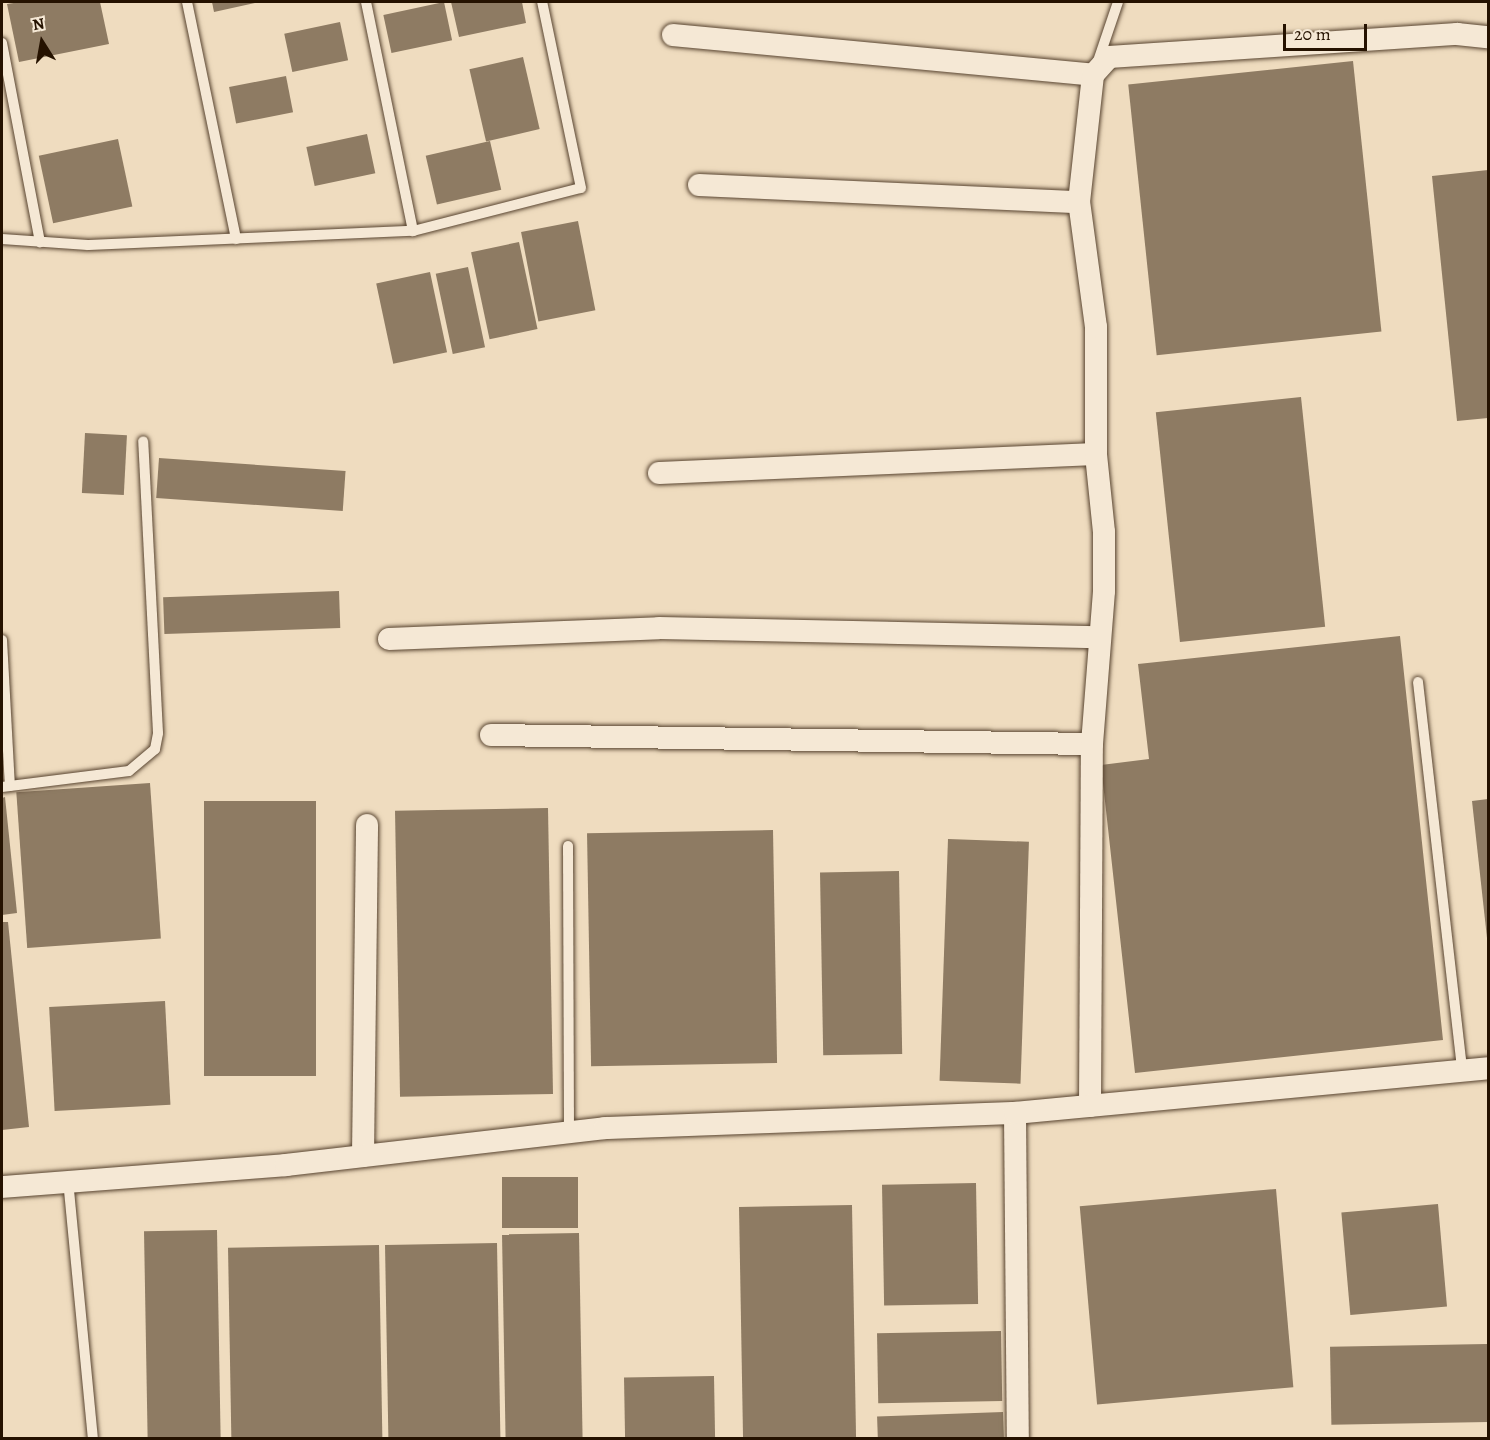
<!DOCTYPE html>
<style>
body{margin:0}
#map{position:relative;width:1490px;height:1440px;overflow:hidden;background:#efdcbf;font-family:Alegreya,serif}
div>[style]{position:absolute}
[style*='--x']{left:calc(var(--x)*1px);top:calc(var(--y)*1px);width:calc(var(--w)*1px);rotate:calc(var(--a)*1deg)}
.building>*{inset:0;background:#8e7b63;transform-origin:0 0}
.roads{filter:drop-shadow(0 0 2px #584430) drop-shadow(0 0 2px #584430)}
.lane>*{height:10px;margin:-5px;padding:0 5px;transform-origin:5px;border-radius:5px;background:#f5e8d5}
.street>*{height:22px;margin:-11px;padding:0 11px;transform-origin:11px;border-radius:11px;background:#f5e8d5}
span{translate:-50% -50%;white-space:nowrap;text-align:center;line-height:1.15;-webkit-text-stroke:6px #f5e8d5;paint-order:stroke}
.frame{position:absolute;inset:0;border:3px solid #251200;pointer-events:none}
.north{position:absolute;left:12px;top:12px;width:60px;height:60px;-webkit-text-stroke:4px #f5e8d5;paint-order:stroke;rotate:349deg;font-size:16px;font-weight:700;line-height:24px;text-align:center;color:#251200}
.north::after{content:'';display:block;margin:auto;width:21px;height:27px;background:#251200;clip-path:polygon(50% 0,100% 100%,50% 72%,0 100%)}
.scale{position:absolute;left:1283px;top:24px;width:84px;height:27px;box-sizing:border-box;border:3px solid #251200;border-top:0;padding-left:8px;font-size:18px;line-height:21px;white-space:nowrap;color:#251200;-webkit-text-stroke:4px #f5e8d5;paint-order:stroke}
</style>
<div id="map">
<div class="building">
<i style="clip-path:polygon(20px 2px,100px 2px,109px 44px,19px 62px,7px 4px)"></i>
<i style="clip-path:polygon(212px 2px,259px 2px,214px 12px)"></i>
<i style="left:444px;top:2px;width:39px;height:62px;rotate:78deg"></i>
<i style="clip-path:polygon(451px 2px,522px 2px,526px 23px,459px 37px)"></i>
<i style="left:340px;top:22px;width:39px;height:57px;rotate:78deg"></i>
<i style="left:523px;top:57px;width:74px;height:55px;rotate:77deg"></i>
<i style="left:1353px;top:61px;width:272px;height:226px;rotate:84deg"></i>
<i style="left:286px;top:76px;width:37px;height:58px;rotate:79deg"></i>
<i style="left:367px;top:134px;width:40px;height:62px;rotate:78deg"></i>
<i style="left:118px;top:139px;width:69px;height:81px;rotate:78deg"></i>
<i style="left:490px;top:141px;width:50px;height:66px;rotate:77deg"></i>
<i style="clip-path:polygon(1488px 170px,1488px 418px,1457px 421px,1432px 176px)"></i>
<i style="left:578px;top:221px;width:91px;height:58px;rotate:79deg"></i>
<i style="left:519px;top:242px;width:89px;height:49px;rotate:78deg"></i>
<i style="left:468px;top:267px;width:82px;height:33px;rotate:78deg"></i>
<i style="left:430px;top:272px;width:82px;height:55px;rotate:78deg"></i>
<i style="left:1301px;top:397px;width:231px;height:146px;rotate:84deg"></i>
<i style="left:85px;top:433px;width:42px;height:60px;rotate:3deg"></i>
<i style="left:159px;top:458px;width:187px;height:40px;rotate:4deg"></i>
<i style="left:339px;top:591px;width:37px;height:176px;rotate:88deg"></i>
<i style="clip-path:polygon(1400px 636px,1443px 1040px,1135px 1073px,1101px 765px,1149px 759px,1138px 664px)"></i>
<i style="left:150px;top:783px;width:156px;height:134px;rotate:86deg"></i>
<i style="clip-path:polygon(5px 797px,17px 913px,2px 915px,2px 798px)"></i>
<i style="clip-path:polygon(1488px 799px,1488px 938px,1487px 938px,1472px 801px)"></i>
<i style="left:316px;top:801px;width:275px;height:112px;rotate:90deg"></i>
<i style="left:548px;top:808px;width:286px;height:153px;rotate:89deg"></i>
<i style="left:773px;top:830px;width:233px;height:186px;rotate:89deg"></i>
<i style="left:948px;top:839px;width:81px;height:242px;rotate:2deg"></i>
<i style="left:899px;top:871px;width:183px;height:79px;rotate:89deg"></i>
<i style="clip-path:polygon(2px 922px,8px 922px,29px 1127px,2px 1130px)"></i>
<i style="left:165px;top:1001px;width:104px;height:116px;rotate:87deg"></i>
<i style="left:578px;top:1177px;width:51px;height:76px;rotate:90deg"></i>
<i style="left:976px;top:1183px;width:121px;height:94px;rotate:89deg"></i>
<i style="left:1276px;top:1189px;width:199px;height:197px;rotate:85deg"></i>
<i style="left:1438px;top:1204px;width:103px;height:97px;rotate:85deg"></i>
<i style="left:852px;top:1205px;width:233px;height:113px;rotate:89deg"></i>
<i style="left:217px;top:1230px;width:208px;height:73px;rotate:89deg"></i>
<i style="left:579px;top:1233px;width:205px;height:77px;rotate:89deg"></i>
<i style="left:497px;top:1243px;width:195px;height:112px;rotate:89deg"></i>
<i style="left:379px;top:1245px;width:193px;height:151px;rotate:89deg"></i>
<i style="left:1001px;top:1331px;width:70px;height:124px;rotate:89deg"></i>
<i style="left:1487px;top:1344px;width:78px;height:157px;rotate:89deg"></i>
<i style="left:714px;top:1376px;width:62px;height:90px;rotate:89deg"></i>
<i style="left:1003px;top:1412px;width:26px;height:126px;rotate:88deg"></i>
</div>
<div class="roads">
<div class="lane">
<i style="--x:187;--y:2;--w:242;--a:78.3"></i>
<i style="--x:366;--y:2;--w:234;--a:78.4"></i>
<i style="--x:2;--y:43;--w:203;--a:79.2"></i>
<i style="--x:1098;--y:61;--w:62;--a:-71.3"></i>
<i style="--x:2;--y:239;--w:86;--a:4"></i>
<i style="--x:88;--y:245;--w:325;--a:-2.5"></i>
<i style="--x:413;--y:231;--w:173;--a:-14.4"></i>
<i style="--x:581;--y:188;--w:190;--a:-101.8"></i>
<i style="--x:2;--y:640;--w:146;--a:86.9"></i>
<i style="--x:1418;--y:682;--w:391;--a:83.5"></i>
<i style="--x:2;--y:787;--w:128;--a:-7.2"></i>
<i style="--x:129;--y:771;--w:34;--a:-40"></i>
<i style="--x:155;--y:749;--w:16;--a:-79"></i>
<i style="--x:158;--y:733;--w:292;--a:-92.9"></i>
<i style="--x:568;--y:846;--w:286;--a:89.8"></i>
<i style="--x:68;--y:1180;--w:259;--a:84.5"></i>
</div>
<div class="street">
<i style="--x:673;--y:35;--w:422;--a:5.4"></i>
<i style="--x:699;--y:185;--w:380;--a:2.6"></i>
<i style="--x:659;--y:473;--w:437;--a:-2.5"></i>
<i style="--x:389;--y:639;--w:270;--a:-2.3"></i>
<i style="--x:659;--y:628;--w:439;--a:1.2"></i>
<i style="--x:491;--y:735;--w:601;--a:0.86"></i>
<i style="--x:1090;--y:1106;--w:362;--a:-89.7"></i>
<i style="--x:1092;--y:744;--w:153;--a:-85.5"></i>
<i style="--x:1104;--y:591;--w:59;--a:-90"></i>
<i style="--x:1104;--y:532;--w:78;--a:-95.9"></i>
<i style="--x:1096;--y:454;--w:127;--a:-90"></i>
<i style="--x:1096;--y:327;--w:126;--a:-97.7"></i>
<i style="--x:1079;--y:202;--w:128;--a:-83.7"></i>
<i style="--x:1093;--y:75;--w:24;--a:-48"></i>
<i style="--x:1109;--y:57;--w:349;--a:-3.8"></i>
<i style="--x:1457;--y:34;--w:31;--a:6"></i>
<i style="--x:1015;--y:1113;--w:325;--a:89.5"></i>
<i style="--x:363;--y:1156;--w:331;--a:-89.3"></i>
<i style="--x:2;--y:1187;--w:285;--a:-4.4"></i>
<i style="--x:286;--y:1165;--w:321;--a:-6.6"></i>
<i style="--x:605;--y:1128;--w:410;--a:-2.1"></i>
<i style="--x:1015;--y:1113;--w:475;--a:-5.4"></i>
</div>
</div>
<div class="frame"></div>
<div class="north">N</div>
<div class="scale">20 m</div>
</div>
